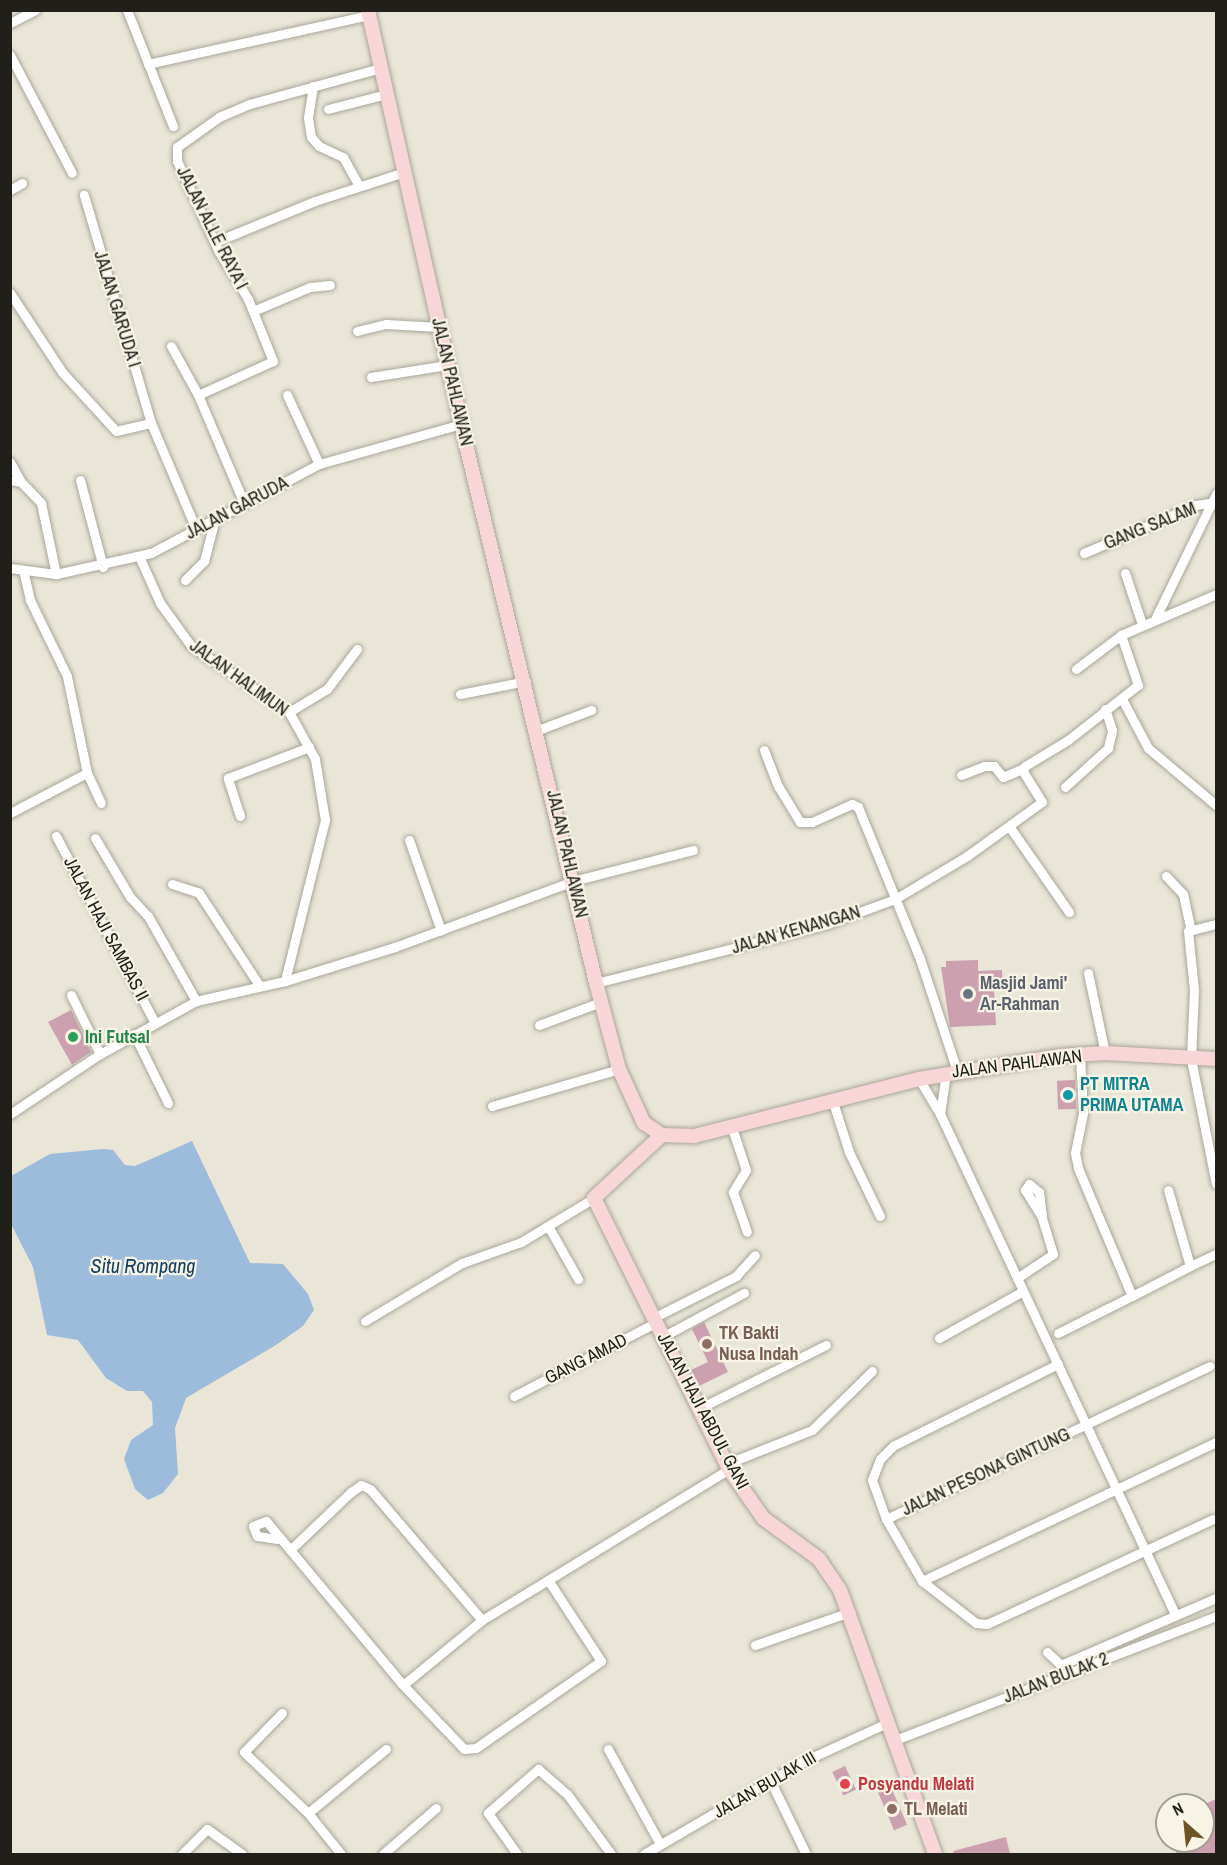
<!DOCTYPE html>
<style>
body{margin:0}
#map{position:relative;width:1227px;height:1865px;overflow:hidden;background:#e9e6d8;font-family:"Archivo Narrow",sans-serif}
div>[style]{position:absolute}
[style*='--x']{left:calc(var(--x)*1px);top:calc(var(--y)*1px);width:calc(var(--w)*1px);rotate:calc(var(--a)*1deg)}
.water>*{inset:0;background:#9dbbdb}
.building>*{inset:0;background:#cca0af;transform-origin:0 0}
.roads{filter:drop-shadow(0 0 2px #a9a699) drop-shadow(0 0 2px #a9a699)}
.street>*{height:9px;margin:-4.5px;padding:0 4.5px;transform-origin:4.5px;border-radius:4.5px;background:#fff}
.secondary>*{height:14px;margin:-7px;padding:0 7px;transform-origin:7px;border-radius:7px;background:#f8d5d6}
.dots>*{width:16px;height:16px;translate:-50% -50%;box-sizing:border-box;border:3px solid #f7f3e5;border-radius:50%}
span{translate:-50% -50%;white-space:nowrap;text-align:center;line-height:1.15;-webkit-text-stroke:4.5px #f7f3e5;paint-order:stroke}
.street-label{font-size:18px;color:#201f1a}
.worship-label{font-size:18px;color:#5b616d;font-weight:700}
.left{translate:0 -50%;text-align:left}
.leisure-label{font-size:18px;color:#27864d;font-weight:700}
.culture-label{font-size:18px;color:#0d838f;font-weight:700}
.education-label{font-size:18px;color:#785e54;font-weight:700}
.health-label{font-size:18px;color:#be3a42;font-weight:700}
.water-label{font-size:20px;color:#113d66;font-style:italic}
.frame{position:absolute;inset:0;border:12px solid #201f1a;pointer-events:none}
.north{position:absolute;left:1155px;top:1793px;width:60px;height:60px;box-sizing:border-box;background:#f7f3e5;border:2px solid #a19e94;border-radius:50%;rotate:333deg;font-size:16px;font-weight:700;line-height:24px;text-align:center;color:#201f1a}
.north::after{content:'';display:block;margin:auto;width:21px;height:27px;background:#6c5424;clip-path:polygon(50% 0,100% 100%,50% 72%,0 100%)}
</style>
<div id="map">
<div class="water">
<i style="clip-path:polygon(192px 1141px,250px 1263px,283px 1264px,308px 1294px,314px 1310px,303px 1326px,276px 1345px,186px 1398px,175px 1428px,178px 1474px,163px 1493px,148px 1500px,135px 1489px,124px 1459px,131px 1440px,153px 1425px,152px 1402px,143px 1391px,127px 1391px,106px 1378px,78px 1340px,47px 1335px,33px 1267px,11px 1224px,11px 1176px,50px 1154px,103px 1149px,113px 1150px,125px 1165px,135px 1166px)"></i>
</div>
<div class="building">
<i style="clip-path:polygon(978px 960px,978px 971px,1002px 970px,1003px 987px,994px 988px,996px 1025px,950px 1027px,941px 967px,946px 967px,946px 961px)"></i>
<i style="clip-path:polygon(71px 1010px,91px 1052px,72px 1065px,48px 1022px)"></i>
<i style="left:1075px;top:1080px;width:29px;height:18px;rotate:88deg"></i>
<i style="clip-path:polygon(704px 1322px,728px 1372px,699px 1386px,691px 1370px,708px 1362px,692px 1329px)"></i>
<i style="left:845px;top:1766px;width:26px;height:14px;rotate:65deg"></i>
<i style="left:891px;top:1787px;width:41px;height:14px;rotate:67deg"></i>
<i style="clip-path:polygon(1216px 1799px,1216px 1854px,1177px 1854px,1170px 1841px,1203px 1841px,1203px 1805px)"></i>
<i style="clip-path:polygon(1006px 1837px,1010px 1854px,954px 1854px,953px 1851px)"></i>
</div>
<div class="roads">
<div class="street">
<i style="--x:127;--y:10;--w:125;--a:68.4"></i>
<i style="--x:10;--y:23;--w:28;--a:-27"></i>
<i style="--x:10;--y:55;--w:133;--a:62.3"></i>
<i style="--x:148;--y:64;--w:226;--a:-12.5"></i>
<i style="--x:313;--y:86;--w:32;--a:99"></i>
<i style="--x:308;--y:118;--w:19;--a:81"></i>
<i style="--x:311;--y:137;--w:12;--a:48"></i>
<i style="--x:319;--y:146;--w:26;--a:25"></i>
<i style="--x:343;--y:157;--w:33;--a:61"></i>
<i style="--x:328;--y:109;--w:61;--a:-14.3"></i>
<i style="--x:10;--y:190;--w:14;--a:-30"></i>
<i style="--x:215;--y:242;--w:108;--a:-22.3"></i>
<i style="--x:315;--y:201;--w:94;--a:-18"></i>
<i style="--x:10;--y:293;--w:95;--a:56.6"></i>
<i style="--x:62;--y:372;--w:80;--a:47.5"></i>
<i style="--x:116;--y:431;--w:36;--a:-13"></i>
<i style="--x:151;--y:423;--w:238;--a:-106.4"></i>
<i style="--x:253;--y:311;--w:62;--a:-22.8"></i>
<i style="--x:310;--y:287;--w:20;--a:-6"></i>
<i style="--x:357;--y:331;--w:30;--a:-14"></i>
<i style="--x:386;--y:324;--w:53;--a:3.2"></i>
<i style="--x:171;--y:346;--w:56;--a:61.1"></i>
<i style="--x:198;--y:395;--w:82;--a:-24.4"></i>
<i style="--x:273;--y:361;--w:67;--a:-112"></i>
<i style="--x:248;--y:299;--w:55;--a:-121.7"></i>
<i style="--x:219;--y:252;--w:100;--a:-114.8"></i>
<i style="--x:177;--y:161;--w:14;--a:-90"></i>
<i style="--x:177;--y:147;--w:52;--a:-35.5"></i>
<i style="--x:219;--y:117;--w:34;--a:-23"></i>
<i style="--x:250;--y:104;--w:136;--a:-15.4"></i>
<i style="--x:371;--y:377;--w:77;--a:-9"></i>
<i style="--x:198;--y:395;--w:117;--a:66.9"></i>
<i style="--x:287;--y:395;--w:76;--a:65.1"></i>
<i style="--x:151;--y:423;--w:115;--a:67"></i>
<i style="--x:10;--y:462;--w:23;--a:61"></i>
<i style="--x:10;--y:480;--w:11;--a:10"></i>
<i style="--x:21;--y:482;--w:29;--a:46"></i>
<i style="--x:41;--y:503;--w:73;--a:78.1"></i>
<i style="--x:80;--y:480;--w:90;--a:75.2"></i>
<i style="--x:1084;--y:553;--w:122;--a:-23.2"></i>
<i style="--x:1196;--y:505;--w:20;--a:-9"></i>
<i style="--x:139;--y:556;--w:51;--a:65.9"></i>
<i style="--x:160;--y:603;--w:53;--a:54.2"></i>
<i style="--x:191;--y:646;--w:118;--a:34"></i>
<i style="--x:289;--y:712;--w:54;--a:61"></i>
<i style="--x:315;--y:759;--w:62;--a:80.7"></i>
<i style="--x:325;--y:820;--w:166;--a:104"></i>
<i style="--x:10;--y:568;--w:46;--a:7.4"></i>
<i style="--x:56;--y:574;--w:97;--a:-12.5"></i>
<i style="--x:151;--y:553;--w:190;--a:-27.9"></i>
<i style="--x:319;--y:464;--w:148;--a:-15.7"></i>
<i style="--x:1125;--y:573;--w:54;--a:71.6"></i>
<i style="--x:185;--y:580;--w:27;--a:-45"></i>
<i style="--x:204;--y:561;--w:43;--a:-75.3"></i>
<i style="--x:1156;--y:617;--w:137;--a:-64"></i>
<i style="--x:1076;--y:669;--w:56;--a:-37.1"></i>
<i style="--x:460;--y:694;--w:67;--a:-11.1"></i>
<i style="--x:1122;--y:699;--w:55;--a:62"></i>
<i style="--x:1148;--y:748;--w:89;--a:40"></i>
<i style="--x:289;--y:712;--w:44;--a:-31.2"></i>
<i style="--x:327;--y:689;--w:50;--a:-53.1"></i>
<i style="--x:538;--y:730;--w:57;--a:-20.7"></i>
<i style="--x:764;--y:750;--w:39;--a:69"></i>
<i style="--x:778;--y:786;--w:42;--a:58.6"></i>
<i style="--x:800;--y:822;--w:12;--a:0"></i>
<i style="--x:812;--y:822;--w:44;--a:-24.2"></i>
<i style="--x:852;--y:804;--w:7;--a:27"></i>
<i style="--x:858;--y:807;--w:164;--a:67.8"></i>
<i style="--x:920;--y:959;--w:118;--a:71.7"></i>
<i style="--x:87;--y:773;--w:33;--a:65"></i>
<i style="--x:961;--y:775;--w:25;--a:-21"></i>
<i style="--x:984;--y:766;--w:10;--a:0"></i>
<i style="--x:994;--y:766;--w:14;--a:51"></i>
<i style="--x:1003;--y:777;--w:23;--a:-23"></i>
<i style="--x:1065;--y:787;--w:58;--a:-42.2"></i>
<i style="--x:1108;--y:748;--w:18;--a:-77"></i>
<i style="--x:1112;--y:730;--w:22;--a:-108"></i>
<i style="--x:10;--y:813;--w:87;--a:-27.5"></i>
<i style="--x:87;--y:773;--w:99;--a:-101.7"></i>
<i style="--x:67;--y:676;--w:85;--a:-116"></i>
<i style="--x:30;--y:600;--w:31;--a:-103"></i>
<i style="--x:240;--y:816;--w:40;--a:-108"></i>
<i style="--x:228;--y:778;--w:87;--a:-20.9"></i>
<i style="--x:1009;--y:826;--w:105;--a:55.1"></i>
<i style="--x:56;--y:836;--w:212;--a:62.1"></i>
<i style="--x:95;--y:838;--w:69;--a:59.3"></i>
<i style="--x:130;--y:897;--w:26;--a:47"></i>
<i style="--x:148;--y:916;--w:98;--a:60.5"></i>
<i style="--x:409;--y:840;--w:96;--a:70.6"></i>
<i style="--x:1166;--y:876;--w:25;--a:47"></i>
<i style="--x:1183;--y:894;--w:34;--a:78"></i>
<i style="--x:172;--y:884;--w:28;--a:18"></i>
<i style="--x:199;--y:893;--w:110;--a:56.9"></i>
<i style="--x:1216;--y:924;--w:29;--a:166"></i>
<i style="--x:1188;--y:931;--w:59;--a:84.2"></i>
<i style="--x:1194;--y:990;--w:69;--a:92.5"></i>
<i style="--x:1191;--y:1059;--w:127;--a:78.7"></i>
<i style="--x:1088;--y:973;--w:82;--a:78"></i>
<i style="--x:596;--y:983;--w:238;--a:-14.3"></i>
<i style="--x:827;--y:924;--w:72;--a:-20.2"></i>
<i style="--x:895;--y:899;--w:84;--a:-30.8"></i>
<i style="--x:967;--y:856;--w:92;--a:-35.8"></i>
<i style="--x:1042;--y:802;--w:36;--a:-122"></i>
<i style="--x:1023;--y:771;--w:5;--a:-68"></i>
<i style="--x:1025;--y:766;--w:50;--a:-31.2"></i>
<i style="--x:1068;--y:740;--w:89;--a:-38.2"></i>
<i style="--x:1138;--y:685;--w:53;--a:-108.8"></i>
<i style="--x:1121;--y:635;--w:103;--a:-23.3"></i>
<i style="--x:71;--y:995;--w:66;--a:63.8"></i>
<i style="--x:539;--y:1025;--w:66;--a:-20.4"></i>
<i style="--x:134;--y:1034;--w:77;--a:63.8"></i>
<i style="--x:919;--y:1079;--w:41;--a:59"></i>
<i style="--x:940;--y:1114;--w:552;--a:64.83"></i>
<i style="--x:832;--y:1099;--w:56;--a:72.2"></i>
<i style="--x:849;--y:1152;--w:71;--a:64.2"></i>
<i style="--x:492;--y:1106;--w:132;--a:-16.2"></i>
<i style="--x:10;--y:1114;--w:108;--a:-33.7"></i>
<i style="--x:100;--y:1054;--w:110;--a:-28.9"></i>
<i style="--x:196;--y:1001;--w:91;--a:-12.7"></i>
<i style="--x:285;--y:981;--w:115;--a:-17.2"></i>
<i style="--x:395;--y:947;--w:190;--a:-20.3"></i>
<i style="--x:573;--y:881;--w:124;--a:-14.5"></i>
<i style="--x:940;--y:1114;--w:41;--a:-81.7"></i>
<i style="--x:732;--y:1128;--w:44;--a:71.6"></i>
<i style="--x:746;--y:1170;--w:26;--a:121"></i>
<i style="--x:733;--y:1192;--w:42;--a:70.7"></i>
<i style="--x:548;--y:1226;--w:61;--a:60.5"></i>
<i style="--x:1190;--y:1266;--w:29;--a:-25"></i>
<i style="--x:1017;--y:1278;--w:43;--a:-33.7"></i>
<i style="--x:1053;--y:1254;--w:39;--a:-107"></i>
<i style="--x:1042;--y:1217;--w:32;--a:-122"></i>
<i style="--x:1025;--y:1190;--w:7;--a:-56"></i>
<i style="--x:1029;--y:1184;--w:13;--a:39"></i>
<i style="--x:1039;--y:1192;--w:25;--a:83"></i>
<i style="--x:1132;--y:1296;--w:65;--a:-27.3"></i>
<i style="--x:1190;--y:1266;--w:79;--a:-106.1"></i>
<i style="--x:655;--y:1317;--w:91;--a:-26.8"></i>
<i style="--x:736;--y:1276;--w:28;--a:-48"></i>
<i style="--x:365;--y:1321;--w:113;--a:-30.9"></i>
<i style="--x:462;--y:1263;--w:63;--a:-19.6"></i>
<i style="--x:521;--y:1242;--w:85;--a:-31.1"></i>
<i style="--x:1058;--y:1333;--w:83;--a:-26.6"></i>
<i style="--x:1132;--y:1296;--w:139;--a:-112.9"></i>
<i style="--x:1078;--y:1168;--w:15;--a:-101"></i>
<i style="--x:1075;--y:1153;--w:41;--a:-78.7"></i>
<i style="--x:1083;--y:1113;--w:57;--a:-93"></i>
<i style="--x:664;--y:1336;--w:91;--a:-28.3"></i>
<i style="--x:939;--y:1338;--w:96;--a:-29.2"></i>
<i style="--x:1058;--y:1364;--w:184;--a:153.6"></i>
<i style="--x:893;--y:1446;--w:18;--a:135"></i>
<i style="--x:880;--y:1459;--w:22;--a:111"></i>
<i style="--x:872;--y:1480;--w:41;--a:70.3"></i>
<i style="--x:886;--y:1519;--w:72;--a:59.9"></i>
<i style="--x:922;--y:1581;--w:68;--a:37.9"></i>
<i style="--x:976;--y:1623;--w:11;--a:5"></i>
<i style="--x:987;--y:1624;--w:249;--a:-24.9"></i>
<i style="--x:514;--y:1396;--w:161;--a:-27.4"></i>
<i style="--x:698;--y:1409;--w:143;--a:-26.6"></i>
<i style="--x:726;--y:1464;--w:92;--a:-21.6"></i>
<i style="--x:812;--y:1430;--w:84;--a:-44.5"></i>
<i style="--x:886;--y:1519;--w:358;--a:-25.3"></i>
<i style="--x:277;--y:1539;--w:20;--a:-171"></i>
<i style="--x:257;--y:1536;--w:11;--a:-112"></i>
<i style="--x:253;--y:1526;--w:14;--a:-21"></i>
<i style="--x:266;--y:1521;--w:38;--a:50"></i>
<i style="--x:548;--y:1580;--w:212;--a:-31.5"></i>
<i style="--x:922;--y:1581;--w:325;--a:-25.3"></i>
<i style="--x:755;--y:1645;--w:101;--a:-19.2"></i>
<i style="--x:1047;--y:1652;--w:19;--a:43"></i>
<i style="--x:1061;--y:1665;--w:169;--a:-23.4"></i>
<i style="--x:403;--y:1685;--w:102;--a:-39.4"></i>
<i style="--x:482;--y:1620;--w:77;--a:-31.2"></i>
<i style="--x:548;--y:1580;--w:97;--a:56.8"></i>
<i style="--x:601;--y:1661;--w:152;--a:145.2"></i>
<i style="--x:476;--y:1748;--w:12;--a:175"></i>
<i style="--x:464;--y:1749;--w:88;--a:-133.6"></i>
<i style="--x:403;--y:1685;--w:176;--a:-129.9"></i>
<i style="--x:290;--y:1550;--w:84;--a:-43.6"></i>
<i style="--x:351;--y:1492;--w:12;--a:-35"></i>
<i style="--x:361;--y:1485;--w:10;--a:24"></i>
<i style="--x:370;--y:1489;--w:172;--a:49.5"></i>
<i style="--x:282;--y:1713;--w:54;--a:134.3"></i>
<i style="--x:244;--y:1752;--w:88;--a:43.6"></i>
<i style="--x:308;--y:1813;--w:53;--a:51.2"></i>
<i style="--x:895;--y:1740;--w:344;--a:-21.1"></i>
<i style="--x:608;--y:1749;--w:108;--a:61.3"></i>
<i style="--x:770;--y:1780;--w:82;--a:64.1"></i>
<i style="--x:308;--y:1813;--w:101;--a:-39.4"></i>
<i style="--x:182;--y:1854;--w:35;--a:-45"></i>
<i style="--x:207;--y:1829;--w:43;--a:35.5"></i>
<i style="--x:383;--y:1854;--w:70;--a:-41"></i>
<i style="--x:517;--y:1854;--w:50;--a:-125.3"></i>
<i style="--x:488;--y:1813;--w:67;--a:-41.3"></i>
<i style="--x:538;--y:1769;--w:38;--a:41"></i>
<i style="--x:567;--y:1794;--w:74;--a:53.7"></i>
<i style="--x:644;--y:1854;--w:183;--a:-30.2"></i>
<i style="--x:802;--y:1762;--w:96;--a:-24.7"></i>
</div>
<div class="secondary">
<i style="--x:368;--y:10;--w:424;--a:77.3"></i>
<i style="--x:461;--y:424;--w:575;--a:76.42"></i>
<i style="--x:596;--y:983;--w:89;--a:75"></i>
<i style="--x:619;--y:1069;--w:60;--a:65.2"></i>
<i style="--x:644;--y:1123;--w:22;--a:34"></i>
<i style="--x:662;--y:1135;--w:32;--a:2"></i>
<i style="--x:694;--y:1136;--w:232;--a:-14.2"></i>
<i style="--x:919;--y:1079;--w:143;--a:-9.3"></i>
<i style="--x:1060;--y:1056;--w:45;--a:-3.8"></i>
<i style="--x:1105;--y:1053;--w:111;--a:3.1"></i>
<i style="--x:662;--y:1135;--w:93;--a:137.2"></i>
<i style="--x:594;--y:1198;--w:303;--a:63.5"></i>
<i style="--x:729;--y:1469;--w:60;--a:55.2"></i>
<i style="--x:763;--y:1518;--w:69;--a:36.2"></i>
<i style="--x:819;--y:1559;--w:37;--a:56"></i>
<i style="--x:840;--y:1590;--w:281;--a:70.2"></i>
</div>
</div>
<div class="dots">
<i style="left:968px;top:994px;background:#6b7280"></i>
<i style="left:73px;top:1037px;background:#2e9e5b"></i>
<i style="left:1068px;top:1095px;background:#0f9aa8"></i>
<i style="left:707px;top:1344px;background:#8d6e63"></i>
<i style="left:845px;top:1784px;background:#e0444e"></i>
<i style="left:892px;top:1809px;background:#8d6e63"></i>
</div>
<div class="street-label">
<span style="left:212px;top:228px;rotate:63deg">JALAN ALLE RAYA I</span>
<span style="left:117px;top:309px;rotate:73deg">JALAN GARUDA I</span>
<span style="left:452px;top:382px;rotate:77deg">JALAN PAHLAWAN</span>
<span style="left:237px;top:508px;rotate:-28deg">JALAN GARUDA</span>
<span style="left:1150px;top:526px;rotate:-22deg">GANG SALAM</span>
<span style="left:239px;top:678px;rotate:36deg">JALAN HALIMUN</span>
<span style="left:567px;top:854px;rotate:77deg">JALAN PAHLAWAN</span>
<span style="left:106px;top:929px;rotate:62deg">JALAN HAJI SAMBAS II</span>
<span style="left:796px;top:930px;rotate:-16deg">JALAN KENANGAN</span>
<span style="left:1017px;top:1064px;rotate:-7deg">JALAN PAHLAWAN</span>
<span style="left:586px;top:1359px;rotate:-27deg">GANG AMAD</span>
<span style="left:703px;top:1411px;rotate:62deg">JALAN HAJI ABDUL GANI</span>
<span style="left:986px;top:1472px;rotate:-25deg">JALAN PESONA GINTUNG</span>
<span style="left:1056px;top:1678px;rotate:-21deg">JALAN BULAK 2</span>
<span style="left:765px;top:1785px;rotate:-30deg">JALAN BULAK III</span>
</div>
<div class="worship-label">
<span class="left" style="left:980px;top:994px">Masjid Jami'<br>Ar-Rahman</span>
</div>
<div class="leisure-label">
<span class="left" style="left:85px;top:1037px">Ini Futsal</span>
</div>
<div class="culture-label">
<span class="left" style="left:1080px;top:1095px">PT MITRA<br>PRIMA UTAMA</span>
</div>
<div class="education-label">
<span class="left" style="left:719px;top:1344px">TK Bakti<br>Nusa Indah</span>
<span class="left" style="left:904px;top:1809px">TL Melati</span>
</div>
<div class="health-label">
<span class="left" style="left:858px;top:1784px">Posyandu Melati</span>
</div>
<div class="water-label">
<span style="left:143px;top:1265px">Situ Rompang</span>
</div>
<div class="frame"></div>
<div class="north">N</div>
</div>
